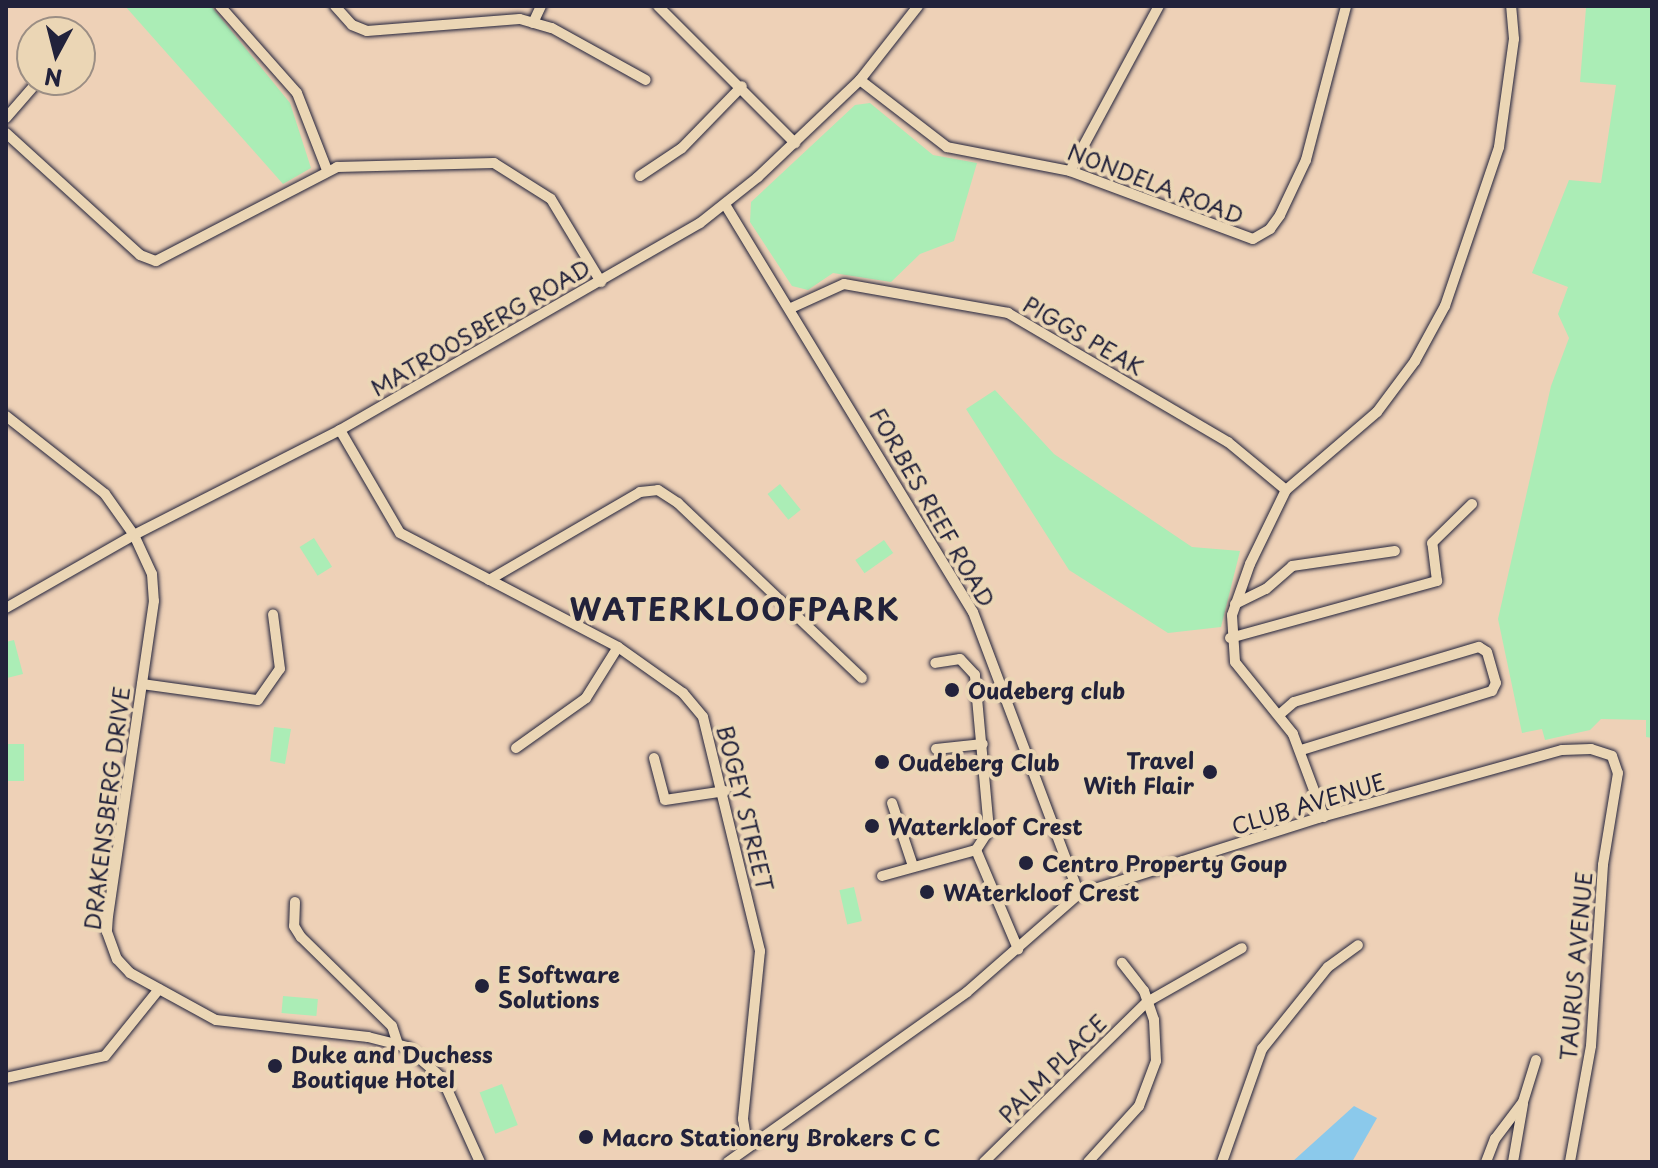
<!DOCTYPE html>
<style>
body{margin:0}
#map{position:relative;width:1658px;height:1168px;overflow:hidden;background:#eed1b7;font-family:"Playpen Sans",sans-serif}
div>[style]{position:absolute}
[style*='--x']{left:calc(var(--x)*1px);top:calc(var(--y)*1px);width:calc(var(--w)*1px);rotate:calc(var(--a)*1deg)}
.green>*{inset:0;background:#abedb6;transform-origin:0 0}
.water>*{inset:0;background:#8bc9eb}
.roads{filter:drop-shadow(0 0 2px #22223b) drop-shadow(0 0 2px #22223b)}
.minor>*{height:10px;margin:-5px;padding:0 5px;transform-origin:5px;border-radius:5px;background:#ebd6b5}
.dots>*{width:22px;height:22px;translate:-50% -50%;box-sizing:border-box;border:4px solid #ebd6b5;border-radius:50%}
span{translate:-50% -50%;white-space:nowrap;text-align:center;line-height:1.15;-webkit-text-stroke:8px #ebd6b5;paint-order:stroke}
.street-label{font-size:22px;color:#22223b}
.poi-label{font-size:22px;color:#22223b;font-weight:700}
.left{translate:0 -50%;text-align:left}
.right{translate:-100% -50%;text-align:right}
.district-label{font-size:30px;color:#22223b;font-weight:700;letter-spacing:2px}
.frame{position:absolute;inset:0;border:8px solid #22223b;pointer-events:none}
.north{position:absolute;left:16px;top:16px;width:80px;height:80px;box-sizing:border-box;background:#ebd6b5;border:2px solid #9b8e84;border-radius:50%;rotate:187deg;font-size:22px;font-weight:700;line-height:32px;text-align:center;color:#22223b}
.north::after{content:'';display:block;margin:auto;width:28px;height:36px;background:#22223b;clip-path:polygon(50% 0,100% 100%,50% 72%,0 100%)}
</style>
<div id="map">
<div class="green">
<i style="clip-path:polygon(125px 6px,211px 6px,290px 103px,311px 168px,283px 184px)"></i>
<i style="clip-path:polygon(1652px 6px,1652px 738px,1646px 737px,1646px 720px,1601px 719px,1590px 730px,1545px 740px,1542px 729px,1522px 733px,1498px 619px,1551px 386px,1569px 338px,1558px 314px,1568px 287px,1532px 273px,1569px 180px,1601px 183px,1616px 85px,1580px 82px,1586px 8px)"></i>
<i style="clip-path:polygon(870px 103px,933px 155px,977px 163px,954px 241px,920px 254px,891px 282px,833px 273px,808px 290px,792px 286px,750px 222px,751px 202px,855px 105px)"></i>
<i style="clip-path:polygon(995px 390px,1054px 454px,1192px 547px,1240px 551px,1221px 627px,1168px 633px,1069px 570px,966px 409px)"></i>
<i style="left:780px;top:484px;width:33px;height:16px;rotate:51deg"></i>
<i style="left:314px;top:538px;width:34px;height:17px;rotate:58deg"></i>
<i style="left:884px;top:540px;width:16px;height:35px;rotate:55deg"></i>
<i style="clip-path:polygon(14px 640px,23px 674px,7px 678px,6px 642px)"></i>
<i style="clip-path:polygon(274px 727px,291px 729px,285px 764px,270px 761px)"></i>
<i style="left:6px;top:744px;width:18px;height:37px"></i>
<i style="left:854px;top:887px;width:35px;height:15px;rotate:77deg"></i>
<i style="left:283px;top:996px;width:35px;height:17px;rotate:5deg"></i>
<i style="left:502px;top:1084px;width:44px;height:24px;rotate:69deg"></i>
</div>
<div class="water">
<i style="clip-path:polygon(1354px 1106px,1377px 1118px,1352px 1162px,1292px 1162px)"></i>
</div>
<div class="roads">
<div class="minor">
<i style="--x:220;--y:6;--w:116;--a:48.5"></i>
<i style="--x:297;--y:93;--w:83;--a:68.7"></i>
<i style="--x:335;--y:6;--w:25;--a:48"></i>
<i style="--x:352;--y:25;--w:16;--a:22"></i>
<i style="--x:367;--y:31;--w:153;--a:-4.5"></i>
<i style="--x:520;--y:19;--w:33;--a:16"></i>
<i style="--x:552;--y:28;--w:107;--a:29"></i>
<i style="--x:658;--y:6;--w:194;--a:45"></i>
<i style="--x:533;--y:23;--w:19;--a:-65"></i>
<i style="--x:860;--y:80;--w:110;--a:37.6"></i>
<i style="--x:947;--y:147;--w:125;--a:11"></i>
<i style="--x:1070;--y:171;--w:195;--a:20.4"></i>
<i style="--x:1253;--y:239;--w:20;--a:-30"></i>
<i style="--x:1270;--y:229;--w:17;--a:-54"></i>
<i style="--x:1280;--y:215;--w:61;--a:-64.7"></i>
<i style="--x:1306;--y:160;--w:159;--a:-75.4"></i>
<i style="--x:6;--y:118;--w:50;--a:-49"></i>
<i style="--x:6;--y:133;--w:181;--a:42.3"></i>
<i style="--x:140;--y:255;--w:17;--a:21"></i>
<i style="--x:156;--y:261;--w:204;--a:-27.4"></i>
<i style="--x:337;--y:167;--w:157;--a:-1.5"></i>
<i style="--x:494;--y:163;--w:67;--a:32.3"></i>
<i style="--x:551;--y:199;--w:97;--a:58.9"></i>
<i style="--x:1070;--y:171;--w:187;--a:-61.7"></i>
<i style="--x:640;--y:176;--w:50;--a:-33.7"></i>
<i style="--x:682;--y:148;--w:86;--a:-45.9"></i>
<i style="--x:726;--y:206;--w:475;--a:58.7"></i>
<i style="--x:973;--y:612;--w:301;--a:69.4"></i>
<i style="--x:791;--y:308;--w:58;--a:-24.4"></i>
<i style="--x:844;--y:284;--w:167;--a:10"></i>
<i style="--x:1008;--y:313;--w:255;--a:30.4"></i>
<i style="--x:1228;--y:442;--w:75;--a:39.6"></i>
<i style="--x:6;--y:416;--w:126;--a:38.2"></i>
<i style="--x:105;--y:494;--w:50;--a:54.7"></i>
<i style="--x:134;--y:535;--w:43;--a:65.2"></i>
<i style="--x:152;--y:574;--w:27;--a:86"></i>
<i style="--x:154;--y:601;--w:318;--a:98.3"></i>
<i style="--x:108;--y:916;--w:16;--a:94"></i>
<i style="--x:107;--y:932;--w:29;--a:70"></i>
<i style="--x:117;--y:959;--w:19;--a:47"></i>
<i style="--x:130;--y:973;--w:98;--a:28.7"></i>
<i style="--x:216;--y:1020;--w:153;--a:6.4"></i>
<i style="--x:368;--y:1037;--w:40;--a:14.4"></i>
<i style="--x:407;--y:1047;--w:47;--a:41.5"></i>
<i style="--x:442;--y:1078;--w:92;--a:65.7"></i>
<i style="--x:340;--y:430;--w:119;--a:59.8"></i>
<i style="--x:400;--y:533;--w:246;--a:27.6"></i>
<i style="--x:618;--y:647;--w:80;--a:35.3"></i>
<i style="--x:683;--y:693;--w:31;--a:50"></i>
<i style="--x:703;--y:717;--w:241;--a:76.3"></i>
<i style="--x:760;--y:951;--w:169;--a:95.8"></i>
<i style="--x:743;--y:1119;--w:25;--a:81"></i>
<i style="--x:489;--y:580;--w:175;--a:-30.2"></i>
<i style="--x:640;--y:492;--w:18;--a:-6"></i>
<i style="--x:658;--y:490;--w:24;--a:33"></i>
<i style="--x:678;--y:503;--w:254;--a:43.6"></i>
<i style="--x:1235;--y:604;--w:34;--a:-26"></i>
<i style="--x:1266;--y:589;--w:35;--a:-41"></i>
<i style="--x:1292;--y:566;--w:104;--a:-8.3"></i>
<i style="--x:6;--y:608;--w:147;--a:-29.7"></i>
<i style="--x:134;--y:535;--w:231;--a:-27"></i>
<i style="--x:340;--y:430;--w:415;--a:-29.9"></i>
<i style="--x:700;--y:223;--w:74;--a:-38.4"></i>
<i style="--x:758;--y:177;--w:141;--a:-43.6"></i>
<i style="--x:860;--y:80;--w:94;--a:-51.9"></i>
<i style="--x:1230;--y:638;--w:215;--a:-15.4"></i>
<i style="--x:1437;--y:581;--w:38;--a:-97"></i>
<i style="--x:1432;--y:543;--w:56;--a:-44.3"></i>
<i style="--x:142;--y:684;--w:117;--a:7.9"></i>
<i style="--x:258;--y:700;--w:38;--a:-55"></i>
<i style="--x:280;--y:669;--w:55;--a:-97.3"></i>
<i style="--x:1279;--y:715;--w:20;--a:-41"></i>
<i style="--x:1294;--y:702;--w:193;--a:-16.6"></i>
<i style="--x:1479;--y:647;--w:9;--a:32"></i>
<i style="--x:1487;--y:652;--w:32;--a:74"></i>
<i style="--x:1496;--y:683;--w:9;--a:117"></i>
<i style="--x:1492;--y:691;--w:200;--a:162.8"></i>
<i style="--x:516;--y:748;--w:86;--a:-35.5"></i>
<i style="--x:586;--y:698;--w:60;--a:-57.9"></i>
<i style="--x:936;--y:749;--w:47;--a:-6.1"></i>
<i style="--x:654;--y:758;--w:43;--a:75.3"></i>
<i style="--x:665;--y:800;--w:61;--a:-8.5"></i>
<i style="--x:892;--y:803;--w:66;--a:71.6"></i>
<i style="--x:1324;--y:817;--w:89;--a:-110.5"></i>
<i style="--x:1293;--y:734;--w:92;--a:-128.9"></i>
<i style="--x:1235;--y:662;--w:47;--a:-93.7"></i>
<i style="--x:1232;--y:615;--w:54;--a:-70.6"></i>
<i style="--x:1250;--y:564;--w:82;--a:-64.1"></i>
<i style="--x:1286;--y:490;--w:120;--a:-40.6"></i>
<i style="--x:1377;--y:412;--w:64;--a:-53.3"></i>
<i style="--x:1415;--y:361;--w:63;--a:-61.4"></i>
<i style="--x:1445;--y:306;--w:168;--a:-71.2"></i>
<i style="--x:1499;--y:147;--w:109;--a:-82.1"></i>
<i style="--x:1514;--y:39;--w:33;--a:-95"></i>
<i style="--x:976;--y:850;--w:108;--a:67"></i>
<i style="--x:882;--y:876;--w:98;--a:-15.5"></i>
<i style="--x:976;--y:850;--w:24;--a:-57"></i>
<i style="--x:989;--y:830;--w:156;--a:-95.2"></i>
<i style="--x:975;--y:675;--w:22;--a:-133"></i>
<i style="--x:960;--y:659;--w:25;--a:171"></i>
<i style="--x:295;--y:902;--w:24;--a:92"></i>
<i style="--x:294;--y:926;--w:13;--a:58"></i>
<i style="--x:301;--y:937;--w:127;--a:44.4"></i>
<i style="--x:392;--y:1026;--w:19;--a:72"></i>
<i style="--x:6;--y:1078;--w:101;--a:-12.5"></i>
<i style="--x:105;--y:1056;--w:86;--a:-51.1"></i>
<i style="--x:728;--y:1162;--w:293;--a:-35.4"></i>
<i style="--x:967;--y:992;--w:149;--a:-41.2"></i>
<i style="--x:1079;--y:894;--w:251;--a:-17.6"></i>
<i style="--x:1318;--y:818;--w:253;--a:-15.6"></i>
<i style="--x:1562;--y:750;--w:29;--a:-2"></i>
<i style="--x:1591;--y:749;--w:22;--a:18"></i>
<i style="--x:1612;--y:756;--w:18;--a:71"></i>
<i style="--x:1618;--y:773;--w:93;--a:99.3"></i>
<i style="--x:1603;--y:865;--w:181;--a:93.8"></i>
<i style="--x:1591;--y:1046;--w:118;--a:100.3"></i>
<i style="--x:984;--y:1162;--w:228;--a:-44.5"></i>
<i style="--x:1147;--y:1002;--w:109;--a:-29.6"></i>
<i style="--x:1088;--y:1162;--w:76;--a:-47.7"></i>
<i style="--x:1139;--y:1106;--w:48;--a:-69.3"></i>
<i style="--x:1156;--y:1061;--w:41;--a:-92.8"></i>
<i style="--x:1154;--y:1020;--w:31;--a:-109"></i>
<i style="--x:1144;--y:991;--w:36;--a:-128"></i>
<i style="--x:1222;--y:1162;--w:120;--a:-70.5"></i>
<i style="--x:1262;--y:1049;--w:105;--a:-51.2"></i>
<i style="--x:1328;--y:967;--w:37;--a:-36"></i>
<i style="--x:1486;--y:1162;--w:25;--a:-69"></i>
<i style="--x:1495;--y:1139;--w:46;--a:-52.9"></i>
<i style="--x:1523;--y:1102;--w:44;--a:-72.8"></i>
<i style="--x:1513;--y:1162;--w:59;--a:-80.2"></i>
</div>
</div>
<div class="dots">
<i style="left:952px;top:690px;background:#22223b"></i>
<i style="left:882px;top:762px;background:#22223b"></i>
<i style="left:1210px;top:772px;background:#22223b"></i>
<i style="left:872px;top:826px;background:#22223b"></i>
<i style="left:1026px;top:863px;background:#22223b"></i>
<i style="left:927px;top:892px;background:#22223b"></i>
<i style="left:482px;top:986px;background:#22223b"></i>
<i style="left:275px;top:1066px;background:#22223b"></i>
<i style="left:586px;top:1137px;background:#22223b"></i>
</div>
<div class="street-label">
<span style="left:1156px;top:183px;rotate:21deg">NONDELA ROAD</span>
<span style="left:480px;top:327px;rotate:-30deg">MATROOSBERG ROAD</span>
<span style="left:1084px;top:335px;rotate:30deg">PIGGS PEAK</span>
<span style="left:933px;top:507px;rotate:60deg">FORBES REEF ROAD</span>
<span style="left:1308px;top:803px;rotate:-17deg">CLUB AVENUE</span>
<span style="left:106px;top:808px;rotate:-83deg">DRAKENSBERG DRIVE</span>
<span style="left:746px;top:808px;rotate:76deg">BOGEY STREET</span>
<span style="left:1575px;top:966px;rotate:-85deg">TAURUS AVENUE</span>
<span style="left:1052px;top:1068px;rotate:-45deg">PALM PLACE</span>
</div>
<div class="poi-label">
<span class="left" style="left:968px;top:690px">Oudeberg club</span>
<span class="right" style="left:1194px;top:772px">Travel<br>With Flair</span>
<span class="left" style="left:898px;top:762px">Oudeberg Club</span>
<span class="left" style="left:888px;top:826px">Waterkloof Crest</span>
<span class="left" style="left:1042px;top:863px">Centro Property Goup</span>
<span class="left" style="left:943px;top:892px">WAterkloof Crest</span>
<span class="left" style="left:498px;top:986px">E Software<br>Solutions</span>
<span class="left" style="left:291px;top:1066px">Duke and Duchess<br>Boutique Hotel</span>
<span class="left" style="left:602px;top:1137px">Macro Stationery Brokers C C</span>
</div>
<div class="district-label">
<span style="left:735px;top:609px">WATERKLOOFPARK</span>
</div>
<div class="frame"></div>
<div class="north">N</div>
</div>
